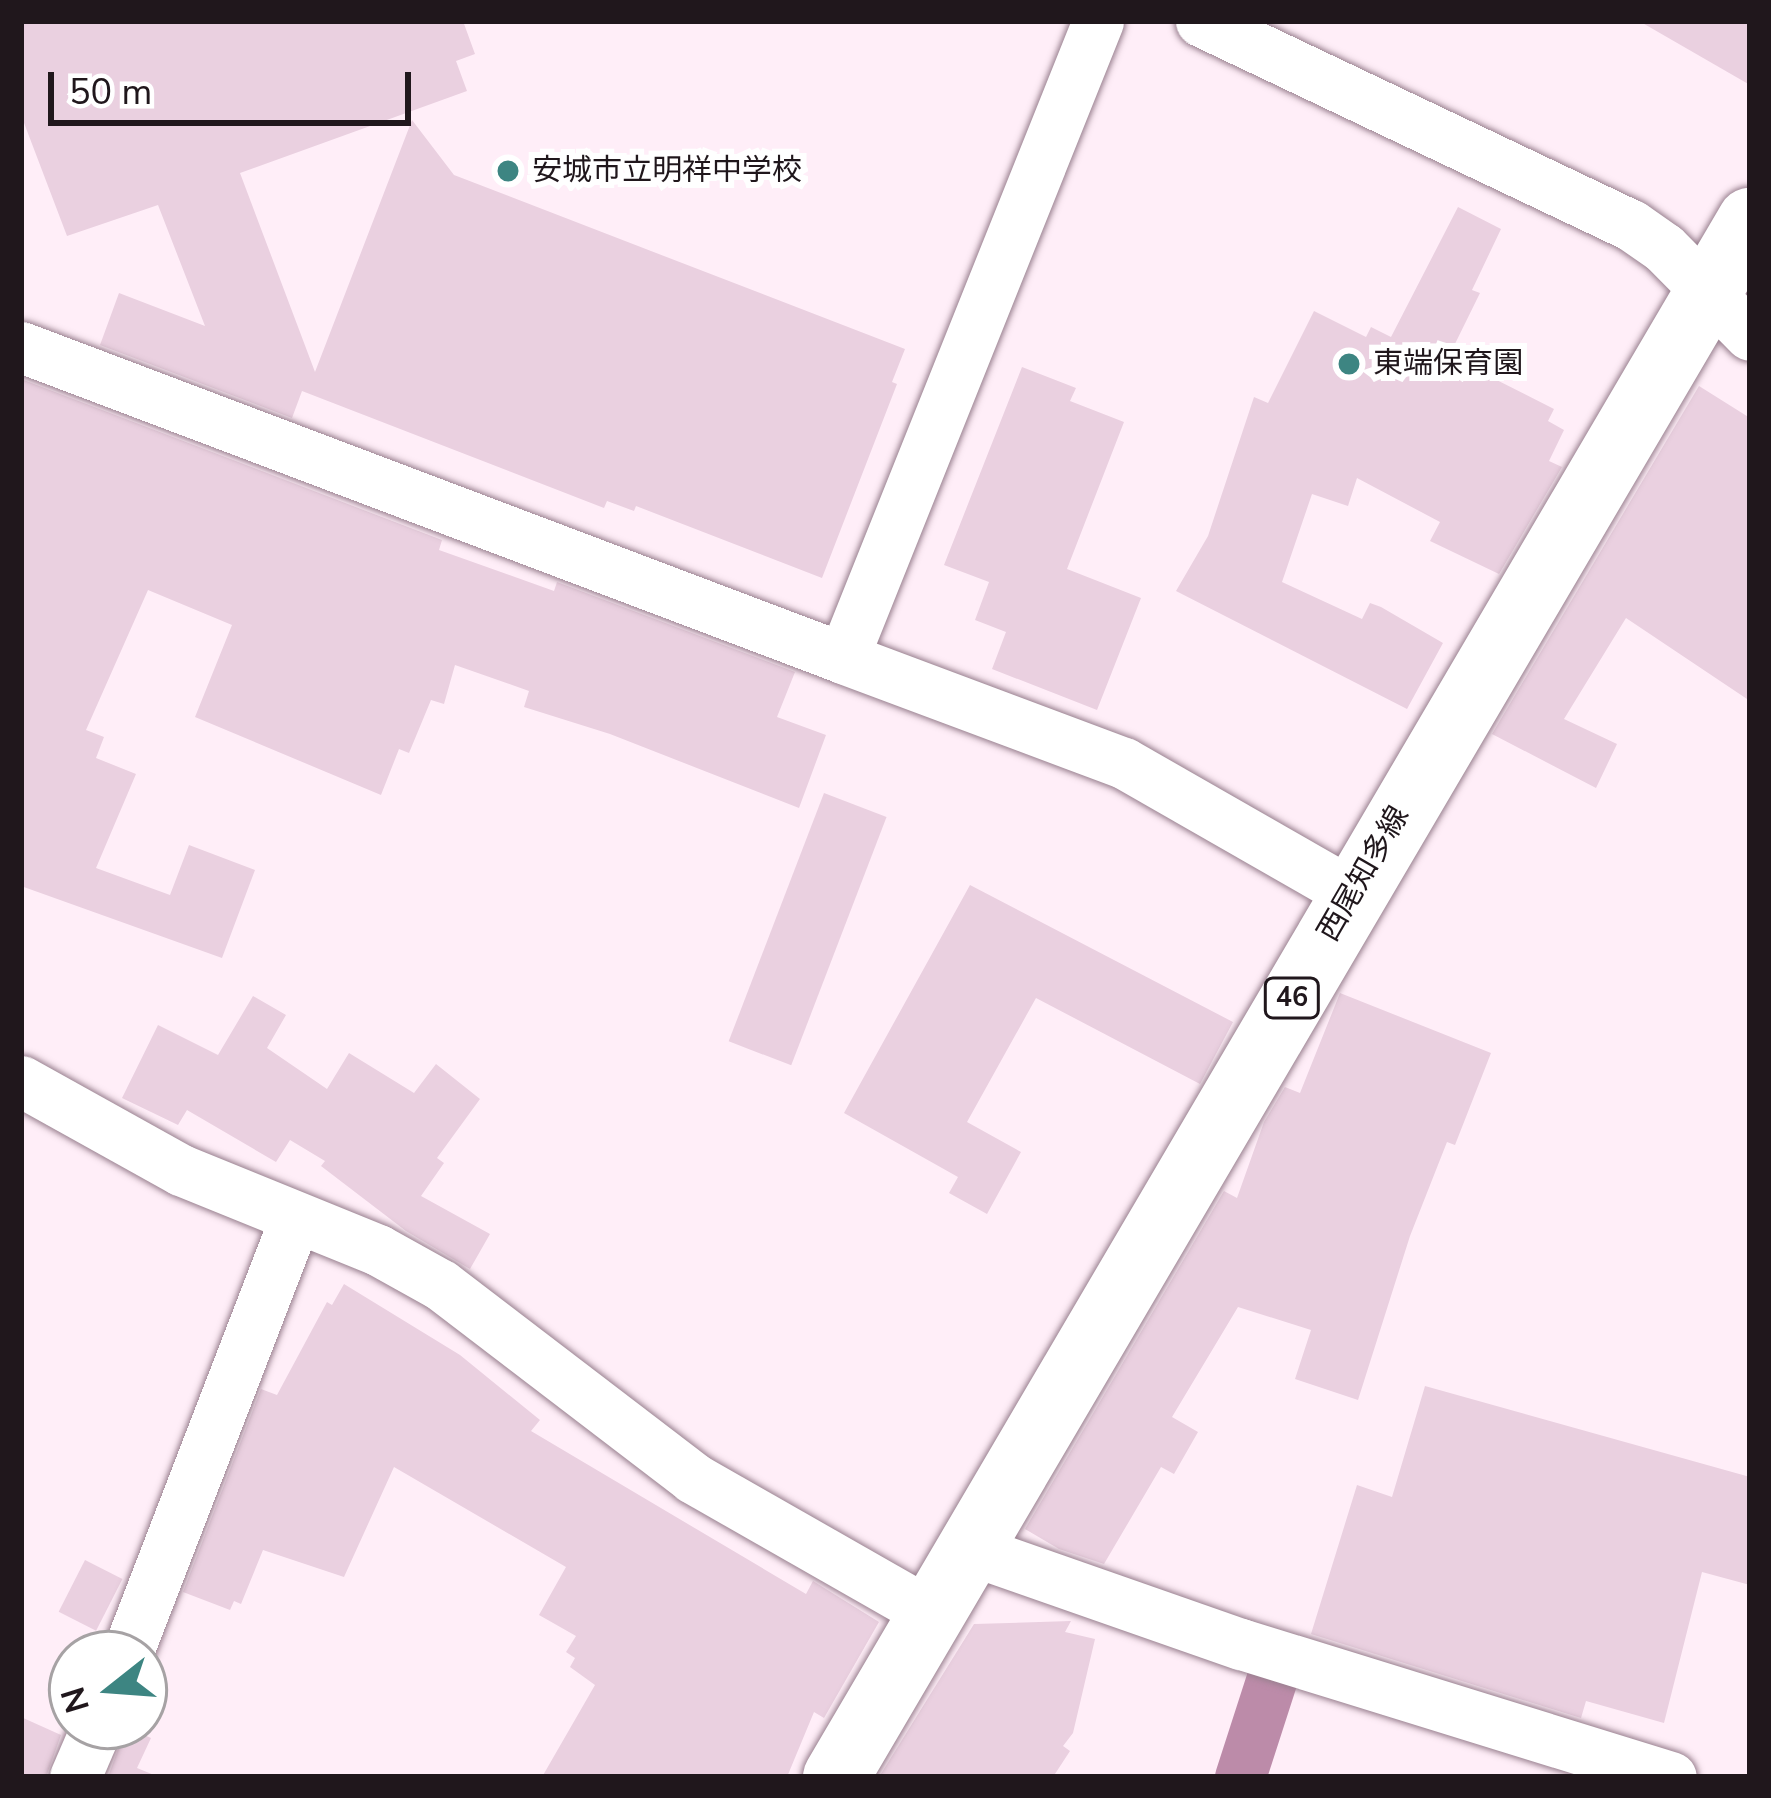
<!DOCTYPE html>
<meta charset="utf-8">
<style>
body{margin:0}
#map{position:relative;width:1771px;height:1798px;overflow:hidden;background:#ffeef8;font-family:"Nunito Sans","Noto Sans JP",sans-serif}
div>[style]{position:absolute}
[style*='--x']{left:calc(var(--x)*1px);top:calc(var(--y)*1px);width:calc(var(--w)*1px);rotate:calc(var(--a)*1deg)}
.canal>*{height:51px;margin:-25.5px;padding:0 25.5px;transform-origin:25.5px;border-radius:25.5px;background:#bc8ba9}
.building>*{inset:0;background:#ead0e0;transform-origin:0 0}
.roads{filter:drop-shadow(0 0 3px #99808f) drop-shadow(0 0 3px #99808f)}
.minor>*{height:51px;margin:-25.5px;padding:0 25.5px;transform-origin:25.5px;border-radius:25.5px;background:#fff}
.primary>*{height:66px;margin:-33px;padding:0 33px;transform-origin:33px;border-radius:33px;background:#fff}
.dots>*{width:33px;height:33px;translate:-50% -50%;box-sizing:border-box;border:6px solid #fff;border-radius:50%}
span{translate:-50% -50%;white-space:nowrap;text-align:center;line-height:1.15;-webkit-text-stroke:12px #fff;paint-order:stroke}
.shield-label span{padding:3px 9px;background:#fff;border:3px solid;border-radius:9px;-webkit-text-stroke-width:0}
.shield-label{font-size:27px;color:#20171c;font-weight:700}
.poi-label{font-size:30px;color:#20171c}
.left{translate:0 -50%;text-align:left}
.street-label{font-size:30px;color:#20171c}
.frame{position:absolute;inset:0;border:24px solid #20171c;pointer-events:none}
.north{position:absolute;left:48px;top:1630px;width:120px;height:120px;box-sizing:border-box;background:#fff;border:3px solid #a6a2a4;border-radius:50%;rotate:253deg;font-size:33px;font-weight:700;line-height:48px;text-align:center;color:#20171c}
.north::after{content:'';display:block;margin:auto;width:42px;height:54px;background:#3d8582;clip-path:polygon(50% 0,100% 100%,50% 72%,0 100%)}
.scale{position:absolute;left:48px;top:72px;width:363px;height:54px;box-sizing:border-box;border:6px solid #20171c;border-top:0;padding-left:15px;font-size:36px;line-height:42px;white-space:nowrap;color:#20171c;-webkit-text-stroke:9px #fff;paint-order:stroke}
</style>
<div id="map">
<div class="canal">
<i style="--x:1240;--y:1777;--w:110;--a:-72.1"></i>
</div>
<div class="building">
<i style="clip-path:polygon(21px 21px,463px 21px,475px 54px,456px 61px,467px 91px,240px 173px,315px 372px,412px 120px,454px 175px,905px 349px,892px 382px,897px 384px,822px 578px,636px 506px,634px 511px,607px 501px,604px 508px,302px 391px,292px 418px,100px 345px,119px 293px,205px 326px,158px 205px,67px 236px,21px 115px)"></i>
<i style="clip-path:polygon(1639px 21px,1750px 21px,1750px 85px)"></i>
<i style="clip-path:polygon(1458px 207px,1501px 229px,1472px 290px,1480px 293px,1449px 356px,1554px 409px,1548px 421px,1564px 430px,1549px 461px,1562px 467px,1499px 574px,1430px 541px,1440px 522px,1357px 478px,1348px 506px,1312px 494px,1282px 582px,1362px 619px,1370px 603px,1381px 607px,1443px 643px,1407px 709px,1176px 591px,1208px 536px,1254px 397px,1268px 403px,1314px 311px,1366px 337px,1371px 327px,1391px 337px)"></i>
<i style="clip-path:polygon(1022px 367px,1076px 388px,1070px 401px,1124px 422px,1067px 569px,1141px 598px,1097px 710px,992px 669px,1006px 632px,975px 620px,989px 582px,944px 565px)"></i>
<i style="clip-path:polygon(21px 379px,442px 540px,439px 550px,554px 591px,557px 582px,795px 672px,777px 717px,826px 735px,799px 808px,610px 734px,524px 707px,529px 691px,455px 665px,444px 704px,431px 700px,409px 753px,399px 749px,381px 795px,195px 717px,232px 625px,148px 590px,86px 730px,104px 737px,96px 758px,136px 774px,96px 868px,170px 895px,189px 845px,255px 870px,222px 958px,21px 886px)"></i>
<i style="clip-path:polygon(1699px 386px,1750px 418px,1750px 701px,1626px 618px,1564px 719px,1617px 744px,1596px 788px,1492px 734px)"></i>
<i style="left:824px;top:793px;width:67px;height:266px;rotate:21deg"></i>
<i style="clip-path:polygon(970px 885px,1233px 1022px,1200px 1084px,1036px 998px,967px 1122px,1021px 1152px,987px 1214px,949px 1193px,958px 1177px,844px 1113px)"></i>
<i style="clip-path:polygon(1340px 993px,1491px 1053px,1455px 1145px,1447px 1142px,1410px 1236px,1358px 1400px,1295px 1379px,1311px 1330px,1238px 1307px,1172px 1417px,1198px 1432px,1174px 1474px,1161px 1467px,1104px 1564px,1059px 1549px,1025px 1529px,1224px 1191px,1237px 1198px,1264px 1122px,1285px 1087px,1300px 1093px)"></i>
<i style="clip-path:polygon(253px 996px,286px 1015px,267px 1048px,327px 1089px,349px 1053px,414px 1093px,436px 1064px,480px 1099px,437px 1158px,444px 1163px,421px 1196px,490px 1234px,470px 1269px,406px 1231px,321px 1166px,325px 1161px,290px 1140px,276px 1162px,187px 1110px,178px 1125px,122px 1098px,158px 1025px,218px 1055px)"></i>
<i style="clip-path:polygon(344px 1284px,460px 1355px,540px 1420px,531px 1431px,806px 1594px,813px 1581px,879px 1622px,824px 1718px,814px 1712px,787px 1777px,542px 1777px,595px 1685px,570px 1667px,575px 1658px,566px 1652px,576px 1636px,539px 1615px,566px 1567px,394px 1467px,344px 1577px,263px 1550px,241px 1604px,234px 1601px,230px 1610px,183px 1592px,261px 1389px,277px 1395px,327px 1302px,332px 1305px)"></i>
<i style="clip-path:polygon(1425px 1386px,1750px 1477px,1750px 1585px,1702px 1572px,1664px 1723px,1586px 1701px,1581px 1718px,1311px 1634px,1357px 1485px,1392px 1497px)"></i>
<i style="left:85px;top:1560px;width:42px;height:58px;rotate:27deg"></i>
<i style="clip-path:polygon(1071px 1621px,1065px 1632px,1095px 1639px,1073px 1733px,1063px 1746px,1070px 1751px,1053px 1777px,879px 1777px,974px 1624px)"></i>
<i style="clip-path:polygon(21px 1717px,61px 1735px,46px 1777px,21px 1777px)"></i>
<i style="clip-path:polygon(126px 1727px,151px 1738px,137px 1768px,159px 1777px,108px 1777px)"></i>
</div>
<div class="roads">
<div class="minor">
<i style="--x:1201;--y:21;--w:476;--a:25.4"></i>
<i style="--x:1631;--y:225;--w:40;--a:34.9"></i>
<i style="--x:1664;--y:248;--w:122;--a:45.3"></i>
<i style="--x:21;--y:347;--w:879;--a:20.72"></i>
<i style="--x:843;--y:658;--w:686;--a:-68.18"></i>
<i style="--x:843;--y:658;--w:300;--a:20.5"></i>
<i style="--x:1124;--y:763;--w:264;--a:29.8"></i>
<i style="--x:21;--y:1081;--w:183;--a:29.1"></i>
<i style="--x:181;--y:1170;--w:213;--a:22.1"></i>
<i style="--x:378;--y:1250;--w:72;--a:29.1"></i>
<i style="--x:441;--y:1285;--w:317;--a:37.4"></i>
<i style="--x:693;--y:1478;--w:273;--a:29.7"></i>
<i style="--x:969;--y:1549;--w:288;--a:19.3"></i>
<i style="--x:1241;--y:1644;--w:450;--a:17.2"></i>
<i style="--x:127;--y:1654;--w:467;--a:-68.9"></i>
<i style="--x:75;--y:1777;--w:56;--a:-66.7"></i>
</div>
<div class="primary">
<i style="--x:836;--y:1777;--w:1805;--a:-59.57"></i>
</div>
</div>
<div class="dots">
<i style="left:508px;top:171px;background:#3d8582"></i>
<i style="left:1349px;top:364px;background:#3d8582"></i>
</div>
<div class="shield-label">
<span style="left:1292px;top:998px">46</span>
</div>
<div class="poi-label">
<span class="left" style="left:532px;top:171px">安城市立明祥中学校</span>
<span class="left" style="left:1373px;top:364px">東端保育園</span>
</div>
<div class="street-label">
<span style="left:1364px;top:874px;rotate:-60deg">西尾知多線</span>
</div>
<div class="frame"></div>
<div class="north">N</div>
<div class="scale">50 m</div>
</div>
